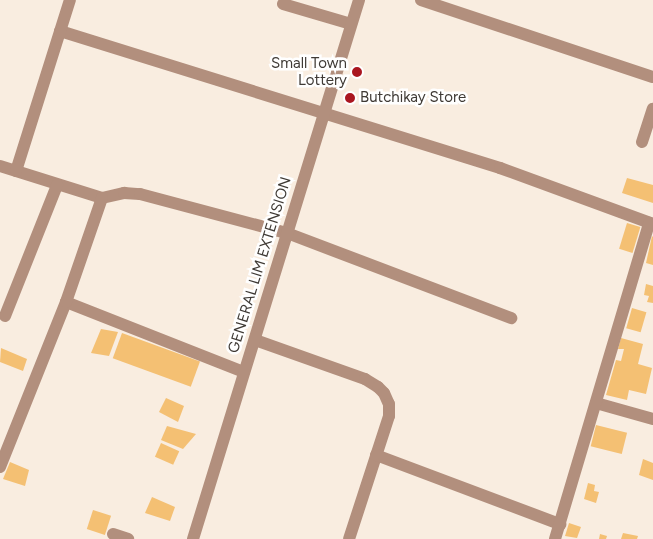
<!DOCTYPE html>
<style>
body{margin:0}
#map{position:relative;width:653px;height:539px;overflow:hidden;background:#f9ede0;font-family:Figtree,sans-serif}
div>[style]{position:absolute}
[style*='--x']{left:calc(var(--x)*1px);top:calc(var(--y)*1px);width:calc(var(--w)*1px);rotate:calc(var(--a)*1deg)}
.building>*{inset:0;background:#f4c073;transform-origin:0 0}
.minor>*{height:12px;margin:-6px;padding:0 6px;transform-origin:6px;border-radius:6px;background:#b28f7d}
.dots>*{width:14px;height:14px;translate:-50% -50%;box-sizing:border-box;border:2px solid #fff;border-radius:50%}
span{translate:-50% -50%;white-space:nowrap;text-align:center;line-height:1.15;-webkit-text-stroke:5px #fff;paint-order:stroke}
.poi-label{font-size:15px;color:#3f3a35}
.right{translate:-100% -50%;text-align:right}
.left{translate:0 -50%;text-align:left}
.street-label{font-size:15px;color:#3f3a35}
</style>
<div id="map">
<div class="building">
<i style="clip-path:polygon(627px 178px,653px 185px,653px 203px,622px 193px)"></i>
<i style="left:627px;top:223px;width:14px;height:27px;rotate:17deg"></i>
<i style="clip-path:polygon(652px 236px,653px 237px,653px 265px,646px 263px)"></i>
<i style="clip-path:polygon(646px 284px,653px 286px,653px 303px,647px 302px,649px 296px,644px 295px)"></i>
<i style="left:632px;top:308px;width:15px;height:21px;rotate:16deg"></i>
<i style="clip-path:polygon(101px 329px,118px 332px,109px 356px,91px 353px)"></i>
<i style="left:122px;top:333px;width:83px;height:27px;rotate:20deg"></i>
<i style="clip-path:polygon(621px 338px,643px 344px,638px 364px,652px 368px,646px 394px,629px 390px,627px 400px,606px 395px,616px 360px,621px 361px,624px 349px,618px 349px)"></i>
<i style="clip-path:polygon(1px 348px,27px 359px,23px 371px,0 362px)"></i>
<i style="clip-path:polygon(166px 398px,184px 406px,178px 422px,159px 412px)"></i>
<i style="left:596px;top:425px;width:32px;height:22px;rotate:14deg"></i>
<i style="clip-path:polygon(167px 426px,196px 434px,183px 449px,161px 440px)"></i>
<i style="left:161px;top:443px;width:20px;height:15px;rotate:24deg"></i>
<i style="clip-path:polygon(643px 459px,653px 463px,653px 480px,639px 475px)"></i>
<i style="clip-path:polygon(10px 462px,29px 470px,25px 486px,3px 479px)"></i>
<i style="clip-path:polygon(588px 483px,595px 485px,594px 491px,599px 492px,596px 503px,584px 499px)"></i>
<i style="clip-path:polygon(152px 497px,175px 507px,170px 521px,145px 513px)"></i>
<i style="left:93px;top:510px;width:19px;height:20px;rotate:18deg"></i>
<i style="clip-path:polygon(569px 523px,581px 527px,577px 538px,565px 536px)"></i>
<i style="clip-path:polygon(623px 533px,638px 536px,637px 539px,621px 539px)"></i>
<i style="clip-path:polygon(600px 534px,607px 536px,606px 539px,599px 539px)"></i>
</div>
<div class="minor">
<i style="--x:421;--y:0;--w:244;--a:18.4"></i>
<i style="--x:283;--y:4;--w:71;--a:16.4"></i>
<i style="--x:60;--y:31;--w:461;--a:17.3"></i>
<i style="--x:500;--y:168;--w:163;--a:20.1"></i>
<i style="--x:642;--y:142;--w:35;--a:-72"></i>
<i style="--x:0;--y:166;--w:107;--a:17.4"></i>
<i style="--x:102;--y:198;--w:23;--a:-13"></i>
<i style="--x:124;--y:193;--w:16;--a:4"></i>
<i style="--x:140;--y:194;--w:152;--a:14.9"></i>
<i style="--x:287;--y:233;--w:240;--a:20.8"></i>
<i style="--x:16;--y:171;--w:179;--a:-72.5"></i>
<i style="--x:66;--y:302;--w:191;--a:21.5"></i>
<i style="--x:5;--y:316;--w:141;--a:-68.3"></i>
<i style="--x:255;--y:340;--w:117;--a:19.5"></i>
<i style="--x:365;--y:379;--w:15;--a:32"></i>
<i style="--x:378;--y:387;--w:8;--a:45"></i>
<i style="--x:384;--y:393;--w:12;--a:66"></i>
<i style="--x:389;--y:404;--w:12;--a:90"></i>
<i style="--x:389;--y:416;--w:129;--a:108"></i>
<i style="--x:596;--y:403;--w:59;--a:15.7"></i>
<i style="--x:376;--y:455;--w:197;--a:20.6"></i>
<i style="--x:0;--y:467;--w:178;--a:-68.2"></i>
<i style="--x:66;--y:302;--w:110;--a:-70.9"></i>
<i style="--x:113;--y:534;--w:16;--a:18"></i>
<i style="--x:193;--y:539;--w:564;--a:-72.88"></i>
<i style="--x:555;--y:539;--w:330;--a:-73.4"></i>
</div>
<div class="dots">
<i style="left:357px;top:72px;background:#aa161f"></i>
<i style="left:350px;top:98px;background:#aa161f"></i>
</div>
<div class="poi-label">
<span class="right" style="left:347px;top:72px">Small Town<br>Lottery</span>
<span class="left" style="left:360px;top:98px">Butchikay Store</span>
</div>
<div class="street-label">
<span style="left:260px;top:265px;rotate:-73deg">GENERAL LIM EXTENSION</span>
</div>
</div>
